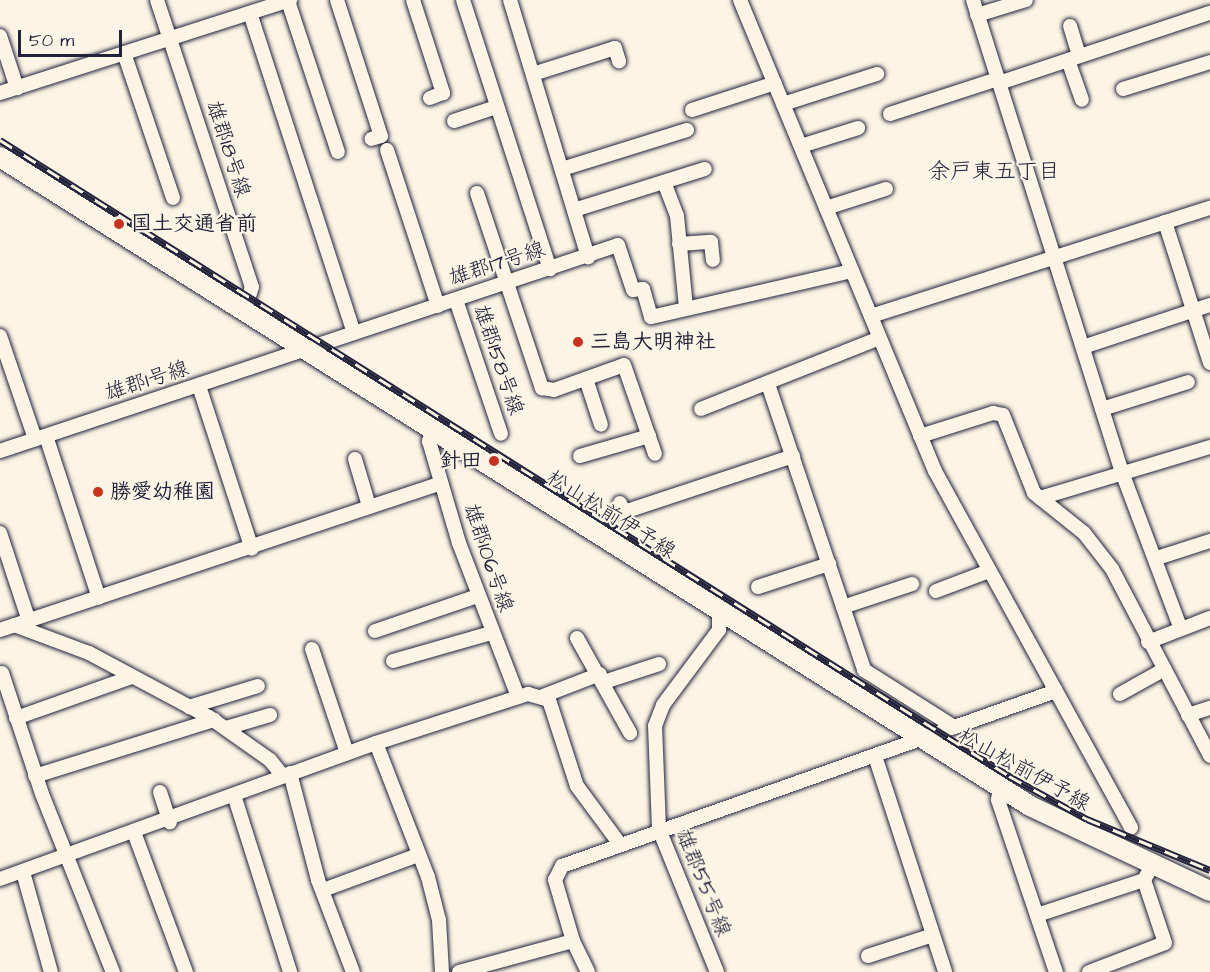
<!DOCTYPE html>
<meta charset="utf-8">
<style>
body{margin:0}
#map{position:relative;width:1210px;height:972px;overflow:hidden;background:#fcf5e5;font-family:"Architects Daughter","Klee One",sans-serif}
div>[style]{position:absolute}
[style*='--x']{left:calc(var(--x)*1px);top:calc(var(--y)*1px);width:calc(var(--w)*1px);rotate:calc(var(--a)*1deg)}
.roads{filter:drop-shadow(0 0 2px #22223b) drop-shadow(0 0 2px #22223b)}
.street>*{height:14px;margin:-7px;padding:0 7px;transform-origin:7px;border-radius:7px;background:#fcf5e5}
.secondary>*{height:20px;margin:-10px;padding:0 10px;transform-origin:10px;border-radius:10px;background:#fcf5e5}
.rail>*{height:7px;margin-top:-3.5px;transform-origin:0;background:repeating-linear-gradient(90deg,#fcf5e5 0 14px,#22223b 0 28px);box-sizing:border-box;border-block:2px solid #22223b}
.dots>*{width:16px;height:16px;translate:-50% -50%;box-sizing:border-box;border:3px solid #fcf5e5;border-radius:50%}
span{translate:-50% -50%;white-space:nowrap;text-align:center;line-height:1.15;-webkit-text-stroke:4.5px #fcf5e5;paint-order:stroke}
.street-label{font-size:21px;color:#22223b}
.poi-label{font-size:21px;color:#22223b;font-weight:700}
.left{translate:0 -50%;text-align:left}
.right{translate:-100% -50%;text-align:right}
.neighbourhood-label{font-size:22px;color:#22223b}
.scale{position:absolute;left:18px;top:30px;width:104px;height:27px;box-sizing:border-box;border:3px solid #22223b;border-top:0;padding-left:8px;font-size:18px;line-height:21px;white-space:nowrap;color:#22223b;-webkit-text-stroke:4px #fcf5e5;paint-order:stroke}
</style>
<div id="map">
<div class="roads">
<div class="street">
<i style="--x:157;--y:0;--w:302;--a:71.7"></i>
<i style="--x:252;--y:287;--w:25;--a:108"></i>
<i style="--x:337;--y:0;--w:143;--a:72.1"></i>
<i style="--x:381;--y:136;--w:10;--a:163"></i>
<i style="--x:413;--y:0;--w:98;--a:72.1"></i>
<i style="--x:443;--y:93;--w:14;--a:159"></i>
<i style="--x:463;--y:0;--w:283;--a:72.1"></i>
<i style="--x:510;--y:0;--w:269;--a:73.1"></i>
<i style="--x:740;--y:0;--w:510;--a:67.51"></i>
<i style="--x:935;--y:471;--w:407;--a:61.2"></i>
<i style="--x:973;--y:0;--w:498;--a:72.5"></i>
<i style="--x:1123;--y:475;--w:162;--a:69.4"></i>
<i style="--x:288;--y:1;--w:159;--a:71.7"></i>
<i style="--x:250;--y:13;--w:336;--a:72"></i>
<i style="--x:977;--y:15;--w:51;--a:-17"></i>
<i style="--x:1070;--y:26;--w:31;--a:73"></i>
<i style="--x:0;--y:36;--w:55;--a:71.9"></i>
<i style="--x:124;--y:53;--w:153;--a:71.3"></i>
<i style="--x:1068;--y:60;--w:42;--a:70.7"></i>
<i style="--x:533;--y:74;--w:86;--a:-17.6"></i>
<i style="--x:615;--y:48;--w:14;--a:73"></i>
<i style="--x:999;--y:83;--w:222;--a:-18.4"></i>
<i style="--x:1123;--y:89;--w:91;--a:-17.2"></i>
<i style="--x:0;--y:93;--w:305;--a:-17.8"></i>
<i style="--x:783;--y:104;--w:99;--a:-17.7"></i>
<i style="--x:692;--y:110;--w:87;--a:-18"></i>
<i style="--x:890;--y:114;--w:114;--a:-18"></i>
<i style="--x:454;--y:121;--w:44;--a:-18.4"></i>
<i style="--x:801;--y:146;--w:60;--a:-17.5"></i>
<i style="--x:387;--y:150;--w:164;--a:71.9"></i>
<i style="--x:562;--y:169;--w:131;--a:-17.3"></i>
<i style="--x:664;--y:182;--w:36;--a:69"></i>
<i style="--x:677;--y:216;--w:92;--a:84.4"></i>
<i style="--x:477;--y:193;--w:206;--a:71.6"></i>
<i style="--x:542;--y:388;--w:12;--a:9"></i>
<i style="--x:554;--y:390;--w:74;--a:-19.7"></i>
<i style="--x:624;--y:365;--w:94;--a:70.8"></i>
<i style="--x:826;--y:208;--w:63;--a:-17.6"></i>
<i style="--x:574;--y:210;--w:137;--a:-17.4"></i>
<i style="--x:1165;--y:222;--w:148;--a:72.3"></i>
<i style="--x:679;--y:244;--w:32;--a:-4"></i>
<i style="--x:711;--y:242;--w:18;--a:84"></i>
<i style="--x:456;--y:300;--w:141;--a:71.4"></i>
<i style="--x:871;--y:316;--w:356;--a:-17.7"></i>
<i style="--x:0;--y:336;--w:109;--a:71.2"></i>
<i style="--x:1083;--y:347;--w:134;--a:-18.3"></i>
<i style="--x:586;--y:379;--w:48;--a:71.9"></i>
<i style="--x:768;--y:384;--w:302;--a:71.4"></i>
<i style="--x:864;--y:670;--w:107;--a:32.3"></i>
<i style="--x:199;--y:386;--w:171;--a:72"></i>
<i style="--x:701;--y:409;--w:192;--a:-21.7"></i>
<i style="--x:1102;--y:409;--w:90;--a:-17.4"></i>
<i style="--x:433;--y:431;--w:11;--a:112"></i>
<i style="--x:429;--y:441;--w:106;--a:73.6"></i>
<i style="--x:459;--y:543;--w:165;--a:69"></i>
<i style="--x:46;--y:436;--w:170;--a:71.9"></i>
<i style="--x:920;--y:436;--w:77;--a:-17.5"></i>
<i style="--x:993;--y:413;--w:10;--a:11"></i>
<i style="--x:1003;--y:415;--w:84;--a:68.3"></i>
<i style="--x:1034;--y:493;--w:64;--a:38.7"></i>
<i style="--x:1084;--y:533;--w:46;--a:52.1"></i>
<i style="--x:1112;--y:569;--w:211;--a:62.3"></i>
<i style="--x:0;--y:451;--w:651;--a:-18.43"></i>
<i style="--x:618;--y:245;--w:47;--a:71.6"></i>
<i style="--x:633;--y:290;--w:10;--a:-6"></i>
<i style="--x:643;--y:289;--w:29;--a:74"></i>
<i style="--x:651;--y:317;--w:206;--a:-12.9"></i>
<i style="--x:580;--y:456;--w:72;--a:-16.2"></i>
<i style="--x:355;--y:459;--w:49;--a:73.4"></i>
<i style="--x:1040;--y:498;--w:177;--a:-16.7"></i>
<i style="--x:620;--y:503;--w:10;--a:66"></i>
<i style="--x:624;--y:512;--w:178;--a:-18.3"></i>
<i style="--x:0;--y:533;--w:93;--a:71.8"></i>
<i style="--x:1157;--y:558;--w:56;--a:-17.8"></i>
<i style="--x:758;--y:587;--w:75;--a:-17.9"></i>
<i style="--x:936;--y:591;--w:57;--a:-20.7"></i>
<i style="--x:843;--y:607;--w:73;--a:-18.4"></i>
<i style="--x:14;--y:625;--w:80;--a:20.5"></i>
<i style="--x:89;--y:653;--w:136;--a:28.1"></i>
<i style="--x:209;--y:717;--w:75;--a:35.2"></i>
<i style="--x:270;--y:760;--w:21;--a:51"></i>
<i style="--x:0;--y:630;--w:465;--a:-18.4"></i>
<i style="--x:375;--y:631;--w:108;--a:-18.9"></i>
<i style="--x:577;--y:638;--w:109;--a:60.8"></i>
<i style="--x:1148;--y:642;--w:66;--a:-21.2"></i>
<i style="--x:312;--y:649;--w:110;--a:71.4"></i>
<i style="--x:393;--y:661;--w:102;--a:-15.9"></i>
<i style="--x:2;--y:673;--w:127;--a:71.7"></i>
<i style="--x:42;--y:794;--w:192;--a:68.3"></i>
<i style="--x:604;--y:682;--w:58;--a:-18.1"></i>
<i style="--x:1120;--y:694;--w:51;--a:-29.1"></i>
<i style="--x:543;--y:696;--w:61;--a:-21.1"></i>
<i style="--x:189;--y:707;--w:72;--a:-16.9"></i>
<i style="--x:1188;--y:715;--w:23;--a:-18"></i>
<i style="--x:16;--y:718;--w:123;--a:-19.5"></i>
<i style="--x:226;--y:728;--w:46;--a:-16.5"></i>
<i style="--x:376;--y:743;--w:144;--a:68.8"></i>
<i style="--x:428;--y:877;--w:44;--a:75.7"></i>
<i style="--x:439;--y:920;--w:52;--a:86.7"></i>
<i style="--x:875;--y:756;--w:227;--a:72"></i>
<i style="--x:290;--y:773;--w:111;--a:75.3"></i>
<i style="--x:318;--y:880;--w:98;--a:69.2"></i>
<i style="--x:35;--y:776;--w:188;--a:-17.4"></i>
<i style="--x:1000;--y:787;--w:13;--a:99"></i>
<i style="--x:998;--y:800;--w:182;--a:71.4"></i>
<i style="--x:160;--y:792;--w:32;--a:72"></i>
<i style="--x:234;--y:795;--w:186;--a:72.4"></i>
<i style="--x:135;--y:835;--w:146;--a:69.6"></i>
<i style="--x:23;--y:872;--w:104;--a:74.4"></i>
<i style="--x:0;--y:879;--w:400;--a:-19.9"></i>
<i style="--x:376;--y:743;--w:160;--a:-17.9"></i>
<i style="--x:528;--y:694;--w:22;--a:16"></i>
<i style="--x:549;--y:700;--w:90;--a:72"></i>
<i style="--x:577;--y:786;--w:71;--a:53.6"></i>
<i style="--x:323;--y:890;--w:101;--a:-20.2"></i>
<i style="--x:1037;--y:915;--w:113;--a:-18.1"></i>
<i style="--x:573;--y:941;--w:34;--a:64"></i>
<i style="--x:868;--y:956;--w:68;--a:-17.9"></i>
<i style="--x:459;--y:972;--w:118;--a:-15.2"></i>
<i style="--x:573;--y:941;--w:64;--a:-106.4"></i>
<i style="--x:555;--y:880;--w:16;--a:-63"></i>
<i style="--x:562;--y:866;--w:524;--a:-19.51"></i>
<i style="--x:717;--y:972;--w:154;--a:-112.1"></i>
<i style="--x:659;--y:829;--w:103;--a:-92.2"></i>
<i style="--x:655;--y:726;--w:22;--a:-69"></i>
<i style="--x:663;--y:705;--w:94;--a:-53.3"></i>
<i style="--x:719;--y:630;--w:18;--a:-90"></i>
<i style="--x:1089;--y:972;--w:81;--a:-20.9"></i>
<i style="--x:1165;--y:943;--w:66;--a:-108.4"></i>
<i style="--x:1144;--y:880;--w:18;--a:-61"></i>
</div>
<div class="secondary">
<i style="--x:0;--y:157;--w:1217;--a:32.21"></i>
<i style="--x:1030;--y:806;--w:199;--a:25.3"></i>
</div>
</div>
<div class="rail">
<i style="--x:0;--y:140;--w:1193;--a:32.22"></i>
<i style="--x:1009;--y:776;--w:89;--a:28.9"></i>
<i style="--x:1087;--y:819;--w:133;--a:22.5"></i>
</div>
<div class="dots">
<i style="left:119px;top:224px;background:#c8321e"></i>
<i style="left:578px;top:342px;background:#c8321e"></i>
<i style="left:494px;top:461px;background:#c8321e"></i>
<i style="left:98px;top:492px;background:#c8321e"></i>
</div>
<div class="street-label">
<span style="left:228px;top:149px;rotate:72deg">雄郡18号線</span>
<span style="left:497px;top:264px;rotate:-18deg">雄郡17号線</span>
<span style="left:498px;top:360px;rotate:71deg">雄郡158号線</span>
<span style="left:147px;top:381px;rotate:-18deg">雄郡1号線</span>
<span style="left:611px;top:515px;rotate:32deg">松山松前伊予線</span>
<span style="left:488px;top:558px;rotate:71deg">雄郡106号線</span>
<span style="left:1024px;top:770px;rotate:29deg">松山松前伊予線</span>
<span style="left:703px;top:883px;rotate:68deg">雄郡55号線</span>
</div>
<div class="poi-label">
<span class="left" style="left:131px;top:224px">国土交通省前</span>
<span class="left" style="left:590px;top:342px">三島大明神社</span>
<span class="right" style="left:482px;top:461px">針田</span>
<span class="left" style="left:110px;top:492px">勝愛幼稚園</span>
</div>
<div class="neighbourhood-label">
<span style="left:994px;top:172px">余戸東五丁目</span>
</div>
<div class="scale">50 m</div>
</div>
